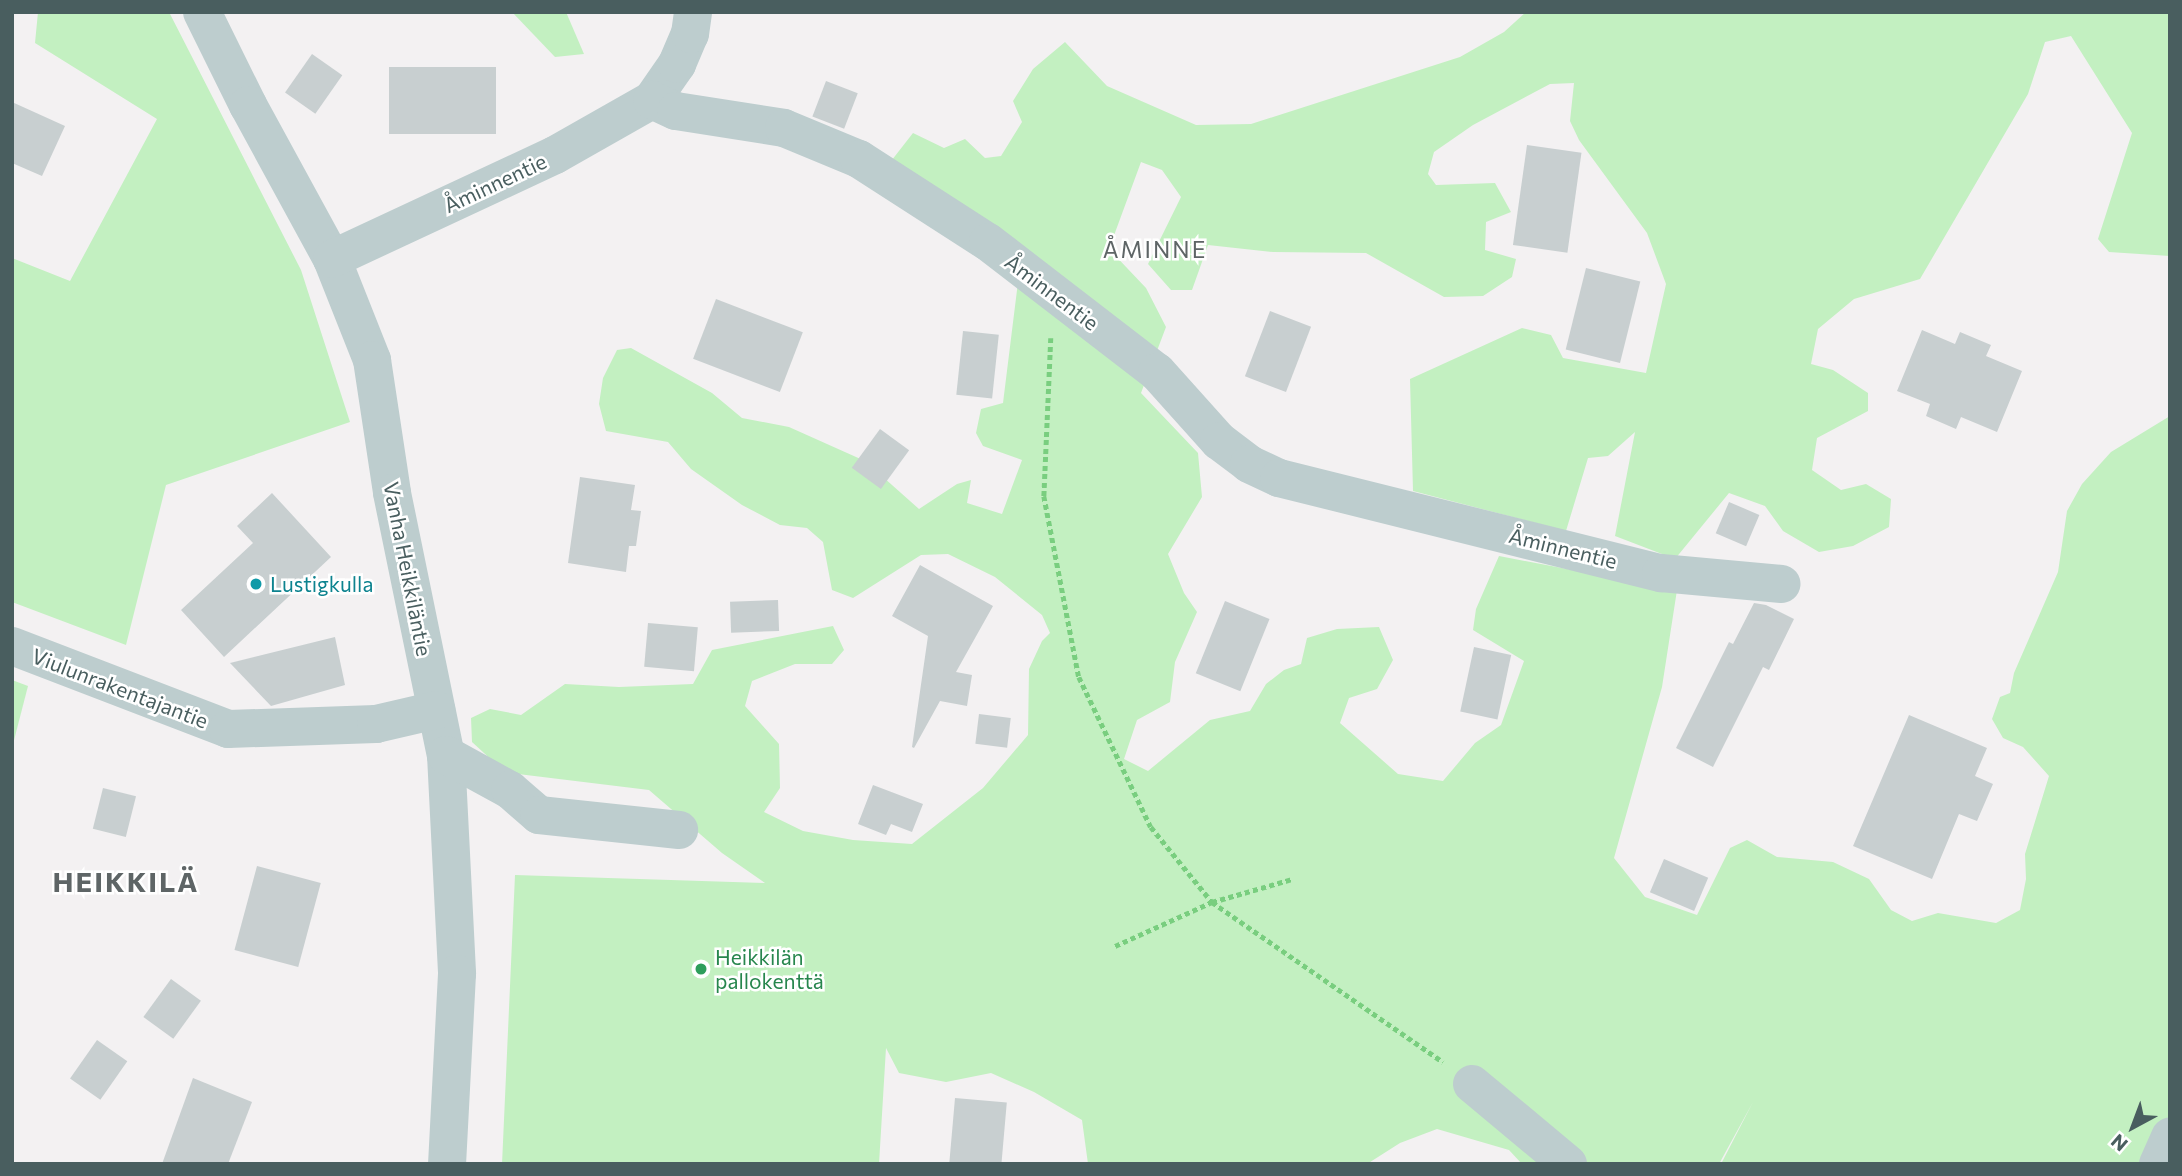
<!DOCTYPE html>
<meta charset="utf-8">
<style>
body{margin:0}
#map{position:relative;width:2182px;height:1176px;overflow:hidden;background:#f3f1f2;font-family:Commissioner,sans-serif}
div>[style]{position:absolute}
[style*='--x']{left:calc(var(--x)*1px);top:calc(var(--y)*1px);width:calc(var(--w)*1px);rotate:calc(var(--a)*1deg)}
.green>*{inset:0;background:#c3f0c1}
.building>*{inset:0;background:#c8cfd0;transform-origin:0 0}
.path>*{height:4.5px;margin-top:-2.25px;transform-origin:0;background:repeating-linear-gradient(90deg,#79ce7f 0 5px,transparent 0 8.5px)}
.minor>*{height:38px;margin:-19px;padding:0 19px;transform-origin:19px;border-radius:19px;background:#bdcdce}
.dots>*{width:19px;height:19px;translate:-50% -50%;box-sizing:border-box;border:4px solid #fff;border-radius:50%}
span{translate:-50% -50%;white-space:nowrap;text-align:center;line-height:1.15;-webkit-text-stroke:5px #fff;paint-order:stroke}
.street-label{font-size:21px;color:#495e5f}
.culture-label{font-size:21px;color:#0d838f}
.left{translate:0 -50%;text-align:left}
.leisure-label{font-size:21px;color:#27864d}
.neighbourhood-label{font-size:23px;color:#5e6566;letter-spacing:2px}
.district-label{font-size:28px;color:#5e6566;font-weight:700;letter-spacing:2px}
.frame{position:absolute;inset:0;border:14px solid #495e5f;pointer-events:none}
.north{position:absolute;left:2098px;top:1092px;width:70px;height:70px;-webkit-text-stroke:5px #fff;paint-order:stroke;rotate:221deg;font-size:19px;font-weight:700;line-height:28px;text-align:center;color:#495e5f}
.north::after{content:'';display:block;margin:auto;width:24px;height:32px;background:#495e5f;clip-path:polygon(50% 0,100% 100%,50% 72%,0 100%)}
</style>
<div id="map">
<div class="green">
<i style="clip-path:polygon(38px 12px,169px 12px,301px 270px,350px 422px,166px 485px,126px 645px,12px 602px,12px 258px,70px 281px,157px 119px,35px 43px)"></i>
<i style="clip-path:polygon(512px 12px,566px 12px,584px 54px,555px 57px)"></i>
<i style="clip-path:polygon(1526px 12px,2170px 12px,2170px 256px,2109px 252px,2098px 239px,2132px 133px,2071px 36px,2045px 42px,2028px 94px,1920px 279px,1854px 299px,1818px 329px,1811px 364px,1833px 370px,1868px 393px,1868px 411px,1817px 438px,1812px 470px,1841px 490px,1866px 484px,1891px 499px,1889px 527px,1853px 546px,1819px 552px,1783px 531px,1765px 506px,1729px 493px,1675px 559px,1615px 536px,1635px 432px,1608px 456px,1588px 458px,1566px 531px,1413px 491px,1410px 379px,1522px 328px,1551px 335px,1563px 358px,1646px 373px,1666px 284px,1647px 233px,1579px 140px,1570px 121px,1574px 83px,1550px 84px,1473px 125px,1434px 152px,1428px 174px,1436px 185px,1495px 183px,1511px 212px,1486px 222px,1485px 250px,1516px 259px,1512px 277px,1483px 296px,1444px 297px,1366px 253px,1273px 252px,1208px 245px,1192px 290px,1171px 290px,1148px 264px,1181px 197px,1162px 170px,1141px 162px,1109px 249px,1146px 288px,1166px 327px,1141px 393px,1198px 453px,1202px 497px,1168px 554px,1184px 593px,1197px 612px,1175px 662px,1170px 702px,1137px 720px,1124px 759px,1148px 771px,1210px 720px,1250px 711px,1266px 684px,1284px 670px,1301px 664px,1307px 638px,1337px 629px,1379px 627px,1393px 660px,1377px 689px,1349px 698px,1340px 723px,1398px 774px,1443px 781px,1475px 743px,1501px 725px,1524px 661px,1473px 630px,1476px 609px,1499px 556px,1677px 590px,1662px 687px,1614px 858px,1645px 897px,1697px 915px,1730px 848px,1747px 840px,1777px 857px,1833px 862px,1869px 879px,1891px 910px,1912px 921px,1938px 913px,1996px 923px,2020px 910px,2026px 879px,2025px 854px,2049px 776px,2023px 747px,2003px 738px,1992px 719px,2000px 697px,2010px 693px,2014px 673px,2058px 572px,2067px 511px,2082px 484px,2111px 452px,2170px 416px,2170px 1164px,1721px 1164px,1753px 1102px,1719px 1164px,1522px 1164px,1509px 1150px,1437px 1129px,1400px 1143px,1367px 1164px,1088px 1164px,1082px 1120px,1034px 1092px,991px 1073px,946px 1082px,899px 1073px,886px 1048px,879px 1164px,502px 1164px,515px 875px,765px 883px,722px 853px,649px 790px,518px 774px,496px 764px,472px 742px,471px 718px,490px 709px,521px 715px,565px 684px,619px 687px,693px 684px,712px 650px,833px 626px,844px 650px,832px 664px,795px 664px,752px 681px,745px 706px,779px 744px,780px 788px,764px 812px,803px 831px,853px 840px,912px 844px,983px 788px,1028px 735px,1029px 669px,1042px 641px,1050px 633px,1042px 615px,995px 577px,948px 554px,921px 555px,853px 598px,832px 590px,823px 542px,807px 528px,780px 525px,742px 505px,691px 469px,668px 442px,606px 431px,599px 404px,603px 378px,617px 350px,631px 348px,712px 393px,742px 418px,789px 427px,865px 461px,919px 509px,957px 484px,971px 480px,967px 503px,1002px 514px,1022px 460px,983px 446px,976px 433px,981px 409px,1003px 403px,1018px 282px,888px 165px,913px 133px,944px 148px,965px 139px,985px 158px,1001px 156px,1022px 122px,1013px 101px,1033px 69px,1065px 42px,1107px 86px,1196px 125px,1251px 124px,1460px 57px,1504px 32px)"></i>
<i style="clip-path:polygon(12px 680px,28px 686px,12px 748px)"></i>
</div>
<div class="building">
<i style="left:312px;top:54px;width:37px;height:47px;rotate:35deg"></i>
<i style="left:496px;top:67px;width:67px;height:107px;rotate:90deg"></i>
<i style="left:826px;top:81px;width:34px;height:38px;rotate:21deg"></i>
<i style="clip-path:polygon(12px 102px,65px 126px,42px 176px,12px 163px)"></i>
<i style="left:1527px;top:145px;width:55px;height:101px;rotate:8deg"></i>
<i style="left:1586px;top:268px;width:56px;height:84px;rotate:14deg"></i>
<i style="left:716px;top:299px;width:93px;height:64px;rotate:21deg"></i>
<i style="left:1270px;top:311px;width:44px;height:70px;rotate:21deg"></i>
<i style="clip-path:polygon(1922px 330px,1955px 344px,1960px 332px,1991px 345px,1986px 356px,2022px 371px,1997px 432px,1961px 417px,1956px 429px,1926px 416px,1930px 404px,1897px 391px)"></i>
<i style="left:963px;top:331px;width:36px;height:64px;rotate:6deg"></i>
<i style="left:880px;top:429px;width:36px;height:48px;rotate:36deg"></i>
<i style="clip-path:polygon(580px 477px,635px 485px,631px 510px,641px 511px,636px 546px,629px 546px,626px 572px,568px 563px)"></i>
<i style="clip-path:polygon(272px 493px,331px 557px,224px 657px,181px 610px,253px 543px,237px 526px)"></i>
<i style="left:1729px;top:502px;width:33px;height:34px;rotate:23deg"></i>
<i style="clip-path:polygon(920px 565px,993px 606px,956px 672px,972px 675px,967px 706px,940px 701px,914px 748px,912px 747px,928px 636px,892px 616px)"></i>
<i style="left:778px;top:600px;width:31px;height:48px;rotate:88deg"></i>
<i style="left:1225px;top:601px;width:48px;height:78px;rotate:22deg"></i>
<i style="clip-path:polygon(1754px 603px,1766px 605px,1794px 619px,1769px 670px,1763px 667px,1713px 767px,1676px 748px,1729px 642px,1733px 644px)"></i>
<i style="left:648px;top:623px;width:50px;height:44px;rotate:5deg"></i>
<i style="clip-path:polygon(335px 637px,345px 685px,271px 706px,230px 663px)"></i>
<i style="left:1474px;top:647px;width:38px;height:66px;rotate:12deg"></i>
<i style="left:979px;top:714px;width:32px;height:30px;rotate:7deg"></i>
<i style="clip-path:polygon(1909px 715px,1987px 748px,1975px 776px,1993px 784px,1977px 821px,1959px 814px,1932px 879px,1853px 846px)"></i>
<i style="clip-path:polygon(873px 785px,923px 804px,912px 832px,891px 824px,886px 835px,858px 824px)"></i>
<i style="left:103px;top:788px;width:34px;height:42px;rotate:14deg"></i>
<i style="left:1664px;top:859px;width:48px;height:36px;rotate:23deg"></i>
<i style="left:257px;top:866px;width:66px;height:87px;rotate:15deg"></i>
<i style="left:171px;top:979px;width:37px;height:47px;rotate:36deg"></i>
<i style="left:97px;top:1040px;width:37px;height:47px;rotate:35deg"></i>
<i style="clip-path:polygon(193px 1078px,252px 1102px,228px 1164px,162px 1164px)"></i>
<i style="left:955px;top:1098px;width:52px;height:66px;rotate:5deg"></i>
</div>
<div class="path">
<i style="--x:1051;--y:338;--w:158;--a:92.5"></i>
<i style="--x:1044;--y:496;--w:184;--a:79.1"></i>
<i style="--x:1079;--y:677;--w:166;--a:64.4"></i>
<i style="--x:1151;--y:827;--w:97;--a:50.9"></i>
<i style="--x:1212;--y:902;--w:281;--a:34.7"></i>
<i style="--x:1115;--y:946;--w:107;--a:-24.4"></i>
<i style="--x:1212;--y:902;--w:83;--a:-16"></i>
</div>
<div class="minor">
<i style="--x:202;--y:12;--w:104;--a:63.7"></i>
<i style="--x:248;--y:105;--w:175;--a:61.4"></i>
<i style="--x:332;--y:259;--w:109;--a:68.4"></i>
<i style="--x:372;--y:360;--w:134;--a:81.4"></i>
<i style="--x:392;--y:493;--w:268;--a:78.4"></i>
<i style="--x:446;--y:755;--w:219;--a:87.1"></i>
<i style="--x:457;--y:974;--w:190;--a:93"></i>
<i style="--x:652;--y:100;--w:44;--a:-55.2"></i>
<i style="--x:677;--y:64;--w:33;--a:-67"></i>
<i style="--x:690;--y:34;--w:22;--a:-82"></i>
<i style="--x:332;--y:259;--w:246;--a:-25"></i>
<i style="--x:555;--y:155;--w:112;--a:-29.6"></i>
<i style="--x:652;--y:100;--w:26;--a:25"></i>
<i style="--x:676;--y:111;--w:109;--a:8.9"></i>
<i style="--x:784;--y:128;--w:81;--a:22.5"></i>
<i style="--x:859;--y:159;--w:153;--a:32.8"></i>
<i style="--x:988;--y:242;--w:213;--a:37.6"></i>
<i style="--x:1157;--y:372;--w:93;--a:48.1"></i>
<i style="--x:1219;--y:441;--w:38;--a:37"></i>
<i style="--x:1249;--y:464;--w:33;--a:25"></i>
<i style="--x:1279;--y:478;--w:394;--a:14"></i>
<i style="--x:1661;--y:573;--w:121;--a:5.2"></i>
<i style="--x:12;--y:646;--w:231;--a:21"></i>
<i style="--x:228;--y:729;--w:148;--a:-1.9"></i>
<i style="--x:376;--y:724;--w:62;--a:-13.1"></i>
<i style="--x:446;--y:755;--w:73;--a:28.7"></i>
<i style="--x:510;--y:790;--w:38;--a:41"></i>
<i style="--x:539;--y:815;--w:141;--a:6.1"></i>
<i style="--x:1472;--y:1084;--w:125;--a:39.8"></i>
<i style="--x:2158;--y:1164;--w:30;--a:-66"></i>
</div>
<div class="dots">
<i style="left:256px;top:584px;background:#0f9aa8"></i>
<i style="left:701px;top:969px;background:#2e9e5b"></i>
</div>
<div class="street-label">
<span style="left:495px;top:183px;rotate:-25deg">Åminnentie</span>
<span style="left:1052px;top:292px;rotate:37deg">Åminnentie</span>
<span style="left:1563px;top:548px;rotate:14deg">Åminnentie</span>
<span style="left:408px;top:569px;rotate:79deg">Vanha Heikkiläntie</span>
<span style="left:120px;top:688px;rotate:21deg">Viulunrakentajantie</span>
</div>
<div class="culture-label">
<span class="left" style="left:270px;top:584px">Lustigkulla</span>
</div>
<div class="leisure-label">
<span class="left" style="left:715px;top:969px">Heikkilän<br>pallokenttä</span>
</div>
<div class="neighbourhood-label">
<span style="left:1155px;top:249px">ÅMINNE</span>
</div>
<div class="district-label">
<span style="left:126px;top:881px">HEIKKILÄ</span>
</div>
<div class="frame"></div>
<div class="north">N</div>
</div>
